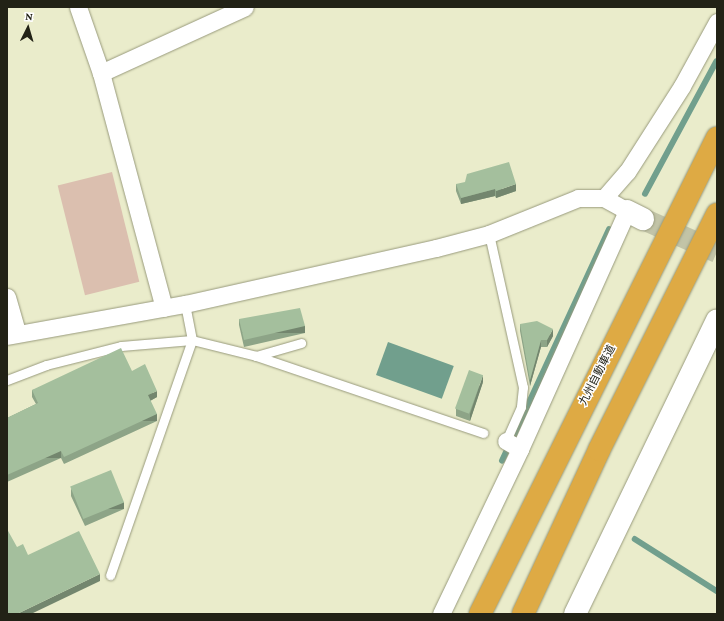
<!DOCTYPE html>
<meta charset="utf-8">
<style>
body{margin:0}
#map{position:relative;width:724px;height:621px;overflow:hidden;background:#eaeccb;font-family:"Crimson Pro","Noto Sans JP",serif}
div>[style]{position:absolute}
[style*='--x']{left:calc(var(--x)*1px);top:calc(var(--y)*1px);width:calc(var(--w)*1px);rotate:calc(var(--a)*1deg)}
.green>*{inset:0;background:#dbbfaf;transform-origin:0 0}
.water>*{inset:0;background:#719f8d;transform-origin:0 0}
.stream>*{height:5.5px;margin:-2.75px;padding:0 2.75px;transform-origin:2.75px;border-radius:2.75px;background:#719f8d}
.tertiary-tunnel>*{height:22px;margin-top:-11px;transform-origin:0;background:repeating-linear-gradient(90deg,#c2c4a7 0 22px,transparent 0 33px)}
.roads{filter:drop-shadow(0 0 1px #989a7c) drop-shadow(0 0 1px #989a7c)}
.service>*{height:9px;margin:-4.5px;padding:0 4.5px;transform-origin:4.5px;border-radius:4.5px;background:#fff}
.minor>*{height:17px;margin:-8.5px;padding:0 8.5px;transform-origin:8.5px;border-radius:8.5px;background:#fff}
.tertiary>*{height:22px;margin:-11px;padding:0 11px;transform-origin:11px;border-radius:11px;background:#fff}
.motorway>*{height:22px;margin:-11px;padding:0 11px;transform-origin:11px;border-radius:11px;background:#deaa44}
.wall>*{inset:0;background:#8da487}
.shaded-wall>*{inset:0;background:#73866e;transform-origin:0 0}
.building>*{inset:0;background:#a4bf9d;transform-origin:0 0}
span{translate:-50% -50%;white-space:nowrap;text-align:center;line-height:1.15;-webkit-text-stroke:3px #fff;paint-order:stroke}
.street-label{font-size:11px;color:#222216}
.frame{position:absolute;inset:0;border:8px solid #222216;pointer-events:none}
.north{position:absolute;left:8px;top:8px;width:40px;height:40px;-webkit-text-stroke:3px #fff;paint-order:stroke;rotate:5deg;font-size:11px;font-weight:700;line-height:16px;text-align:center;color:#222216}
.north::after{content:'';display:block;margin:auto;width:14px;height:18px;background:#222216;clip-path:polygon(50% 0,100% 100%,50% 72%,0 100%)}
</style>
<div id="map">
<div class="green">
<i style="left:112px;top:172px;width:113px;height:56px;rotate:76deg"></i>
</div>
<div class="water">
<i style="left:388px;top:342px;width:70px;height:35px;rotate:20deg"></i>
</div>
<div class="stream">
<i style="--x:645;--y:194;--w:150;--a:-61.7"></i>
<i style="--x:502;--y:461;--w:255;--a:-65.2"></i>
<i style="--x:635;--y:539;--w:97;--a:32.4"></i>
</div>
<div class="tertiary-tunnel">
<i style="--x:643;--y:219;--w:81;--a:24"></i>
</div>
<div class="roads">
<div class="service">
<i style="--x:489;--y:234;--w:157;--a:77.5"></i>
<i style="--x:523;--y:387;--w:20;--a:96"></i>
<i style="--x:521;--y:407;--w:37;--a:114"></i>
<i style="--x:185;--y:304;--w:37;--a:79"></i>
<i style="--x:192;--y:340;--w:66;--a:14"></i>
<i style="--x:256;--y:356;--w:47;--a:-16.1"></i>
<i style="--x:256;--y:356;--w:240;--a:18.7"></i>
<i style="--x:7;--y:380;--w:42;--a:-21"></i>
<i style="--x:46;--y:365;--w:77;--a:-14.2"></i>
<i style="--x:121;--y:346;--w:71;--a:-4.8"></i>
<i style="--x:192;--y:340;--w:249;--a:109.2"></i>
</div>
<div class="minor">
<i style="--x:78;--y:7;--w:70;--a:70.8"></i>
<i style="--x:101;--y:73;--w:243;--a:75"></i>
<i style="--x:101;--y:73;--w:158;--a:-24.6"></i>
<i style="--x:604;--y:198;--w:35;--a:-49"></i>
<i style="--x:627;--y:172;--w:102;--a:-57.4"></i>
<i style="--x:682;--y:86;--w:73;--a:-61.3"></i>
<i style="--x:7;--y:297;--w:37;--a:74"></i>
<i style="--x:7;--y:336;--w:181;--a:-10.2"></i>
<i style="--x:185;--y:304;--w:257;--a:-12.6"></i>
<i style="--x:436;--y:248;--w:55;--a:-14.8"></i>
<i style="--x:489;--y:234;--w:96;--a:-22"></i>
<i style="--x:578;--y:198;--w:26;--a:0"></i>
<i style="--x:604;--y:198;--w:26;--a:29"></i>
<i style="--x:627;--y:211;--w:261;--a:114.2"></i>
<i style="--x:520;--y:449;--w:16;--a:-150"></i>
<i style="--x:441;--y:614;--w:183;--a:-64.4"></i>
</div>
<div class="tertiary">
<i style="--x:627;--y:211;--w:18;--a:27"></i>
<i style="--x:575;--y:614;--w:326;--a:-64.2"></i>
</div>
<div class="motorway">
<i style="--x:480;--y:614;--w:532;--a:-63.53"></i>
<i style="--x:523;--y:614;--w:181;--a:-65.1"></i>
<i style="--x:599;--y:450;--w:264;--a:-63.4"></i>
</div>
</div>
<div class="wall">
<i style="clip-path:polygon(456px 184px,516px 191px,496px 198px,495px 196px,461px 204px,456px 191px)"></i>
<i style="clip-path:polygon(239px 319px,305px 333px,244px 347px,239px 325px)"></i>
<i style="clip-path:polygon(520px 324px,553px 336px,547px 347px,541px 347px,530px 386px,520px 331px)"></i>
<i style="clip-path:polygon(132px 371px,157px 397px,150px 401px,157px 421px,64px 464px,61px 458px,7px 482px,7px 418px,36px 404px,32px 397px,32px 390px)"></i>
<i style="clip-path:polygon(483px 382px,470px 421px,456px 416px,456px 409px)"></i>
<i style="clip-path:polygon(71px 489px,124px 509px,85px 526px,71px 496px)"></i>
</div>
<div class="shaded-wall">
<i style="clip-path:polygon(516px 184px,516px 191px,496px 198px,496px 191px)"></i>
<i style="clip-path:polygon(495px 189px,495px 196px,461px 204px,461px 198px)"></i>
<i style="left:305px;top:326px;width:7px;height:63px;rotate:90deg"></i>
<i style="clip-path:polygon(553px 329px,553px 336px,547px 347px,547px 340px)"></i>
<i style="clip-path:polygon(541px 340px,541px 347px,530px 386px,530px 380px)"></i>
<i style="clip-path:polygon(483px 375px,483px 382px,470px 421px,470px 414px)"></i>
<i style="clip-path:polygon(157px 391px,157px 397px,148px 402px,148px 395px)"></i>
<i style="left:157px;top:414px;width:7px;height:102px;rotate:90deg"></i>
<i style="left:61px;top:451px;width:7px;height:59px;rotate:90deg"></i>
<i style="left:124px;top:502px;width:7px;height:43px;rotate:90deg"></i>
<i style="clip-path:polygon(100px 574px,100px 581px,31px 614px,17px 614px)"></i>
</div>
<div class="building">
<i style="clip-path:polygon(509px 162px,516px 184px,496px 191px,495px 189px,461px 198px,456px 184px,465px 182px,467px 174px)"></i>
<i style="clip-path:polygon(300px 308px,305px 326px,244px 340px,239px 319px)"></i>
<i style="clip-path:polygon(537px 321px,553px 329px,547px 340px,541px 340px,530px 380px,520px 324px)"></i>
<i style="clip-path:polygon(121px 348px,132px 371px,145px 364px,157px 391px,148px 395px,157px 414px,64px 457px,61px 451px,7px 475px,7px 418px,38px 403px,32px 390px)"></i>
<i style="left:469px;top:370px;width:15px;height:41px;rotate:20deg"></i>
<i style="left:111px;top:470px;width:35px;height:44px;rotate:68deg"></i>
<i style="clip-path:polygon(7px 529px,17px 547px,23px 544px,28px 555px,79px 531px,100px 574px,17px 614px,7px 614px)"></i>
</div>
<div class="street-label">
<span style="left:597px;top:375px;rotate:-63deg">九州自動車道</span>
</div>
<div class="frame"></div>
<div class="north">N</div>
</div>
